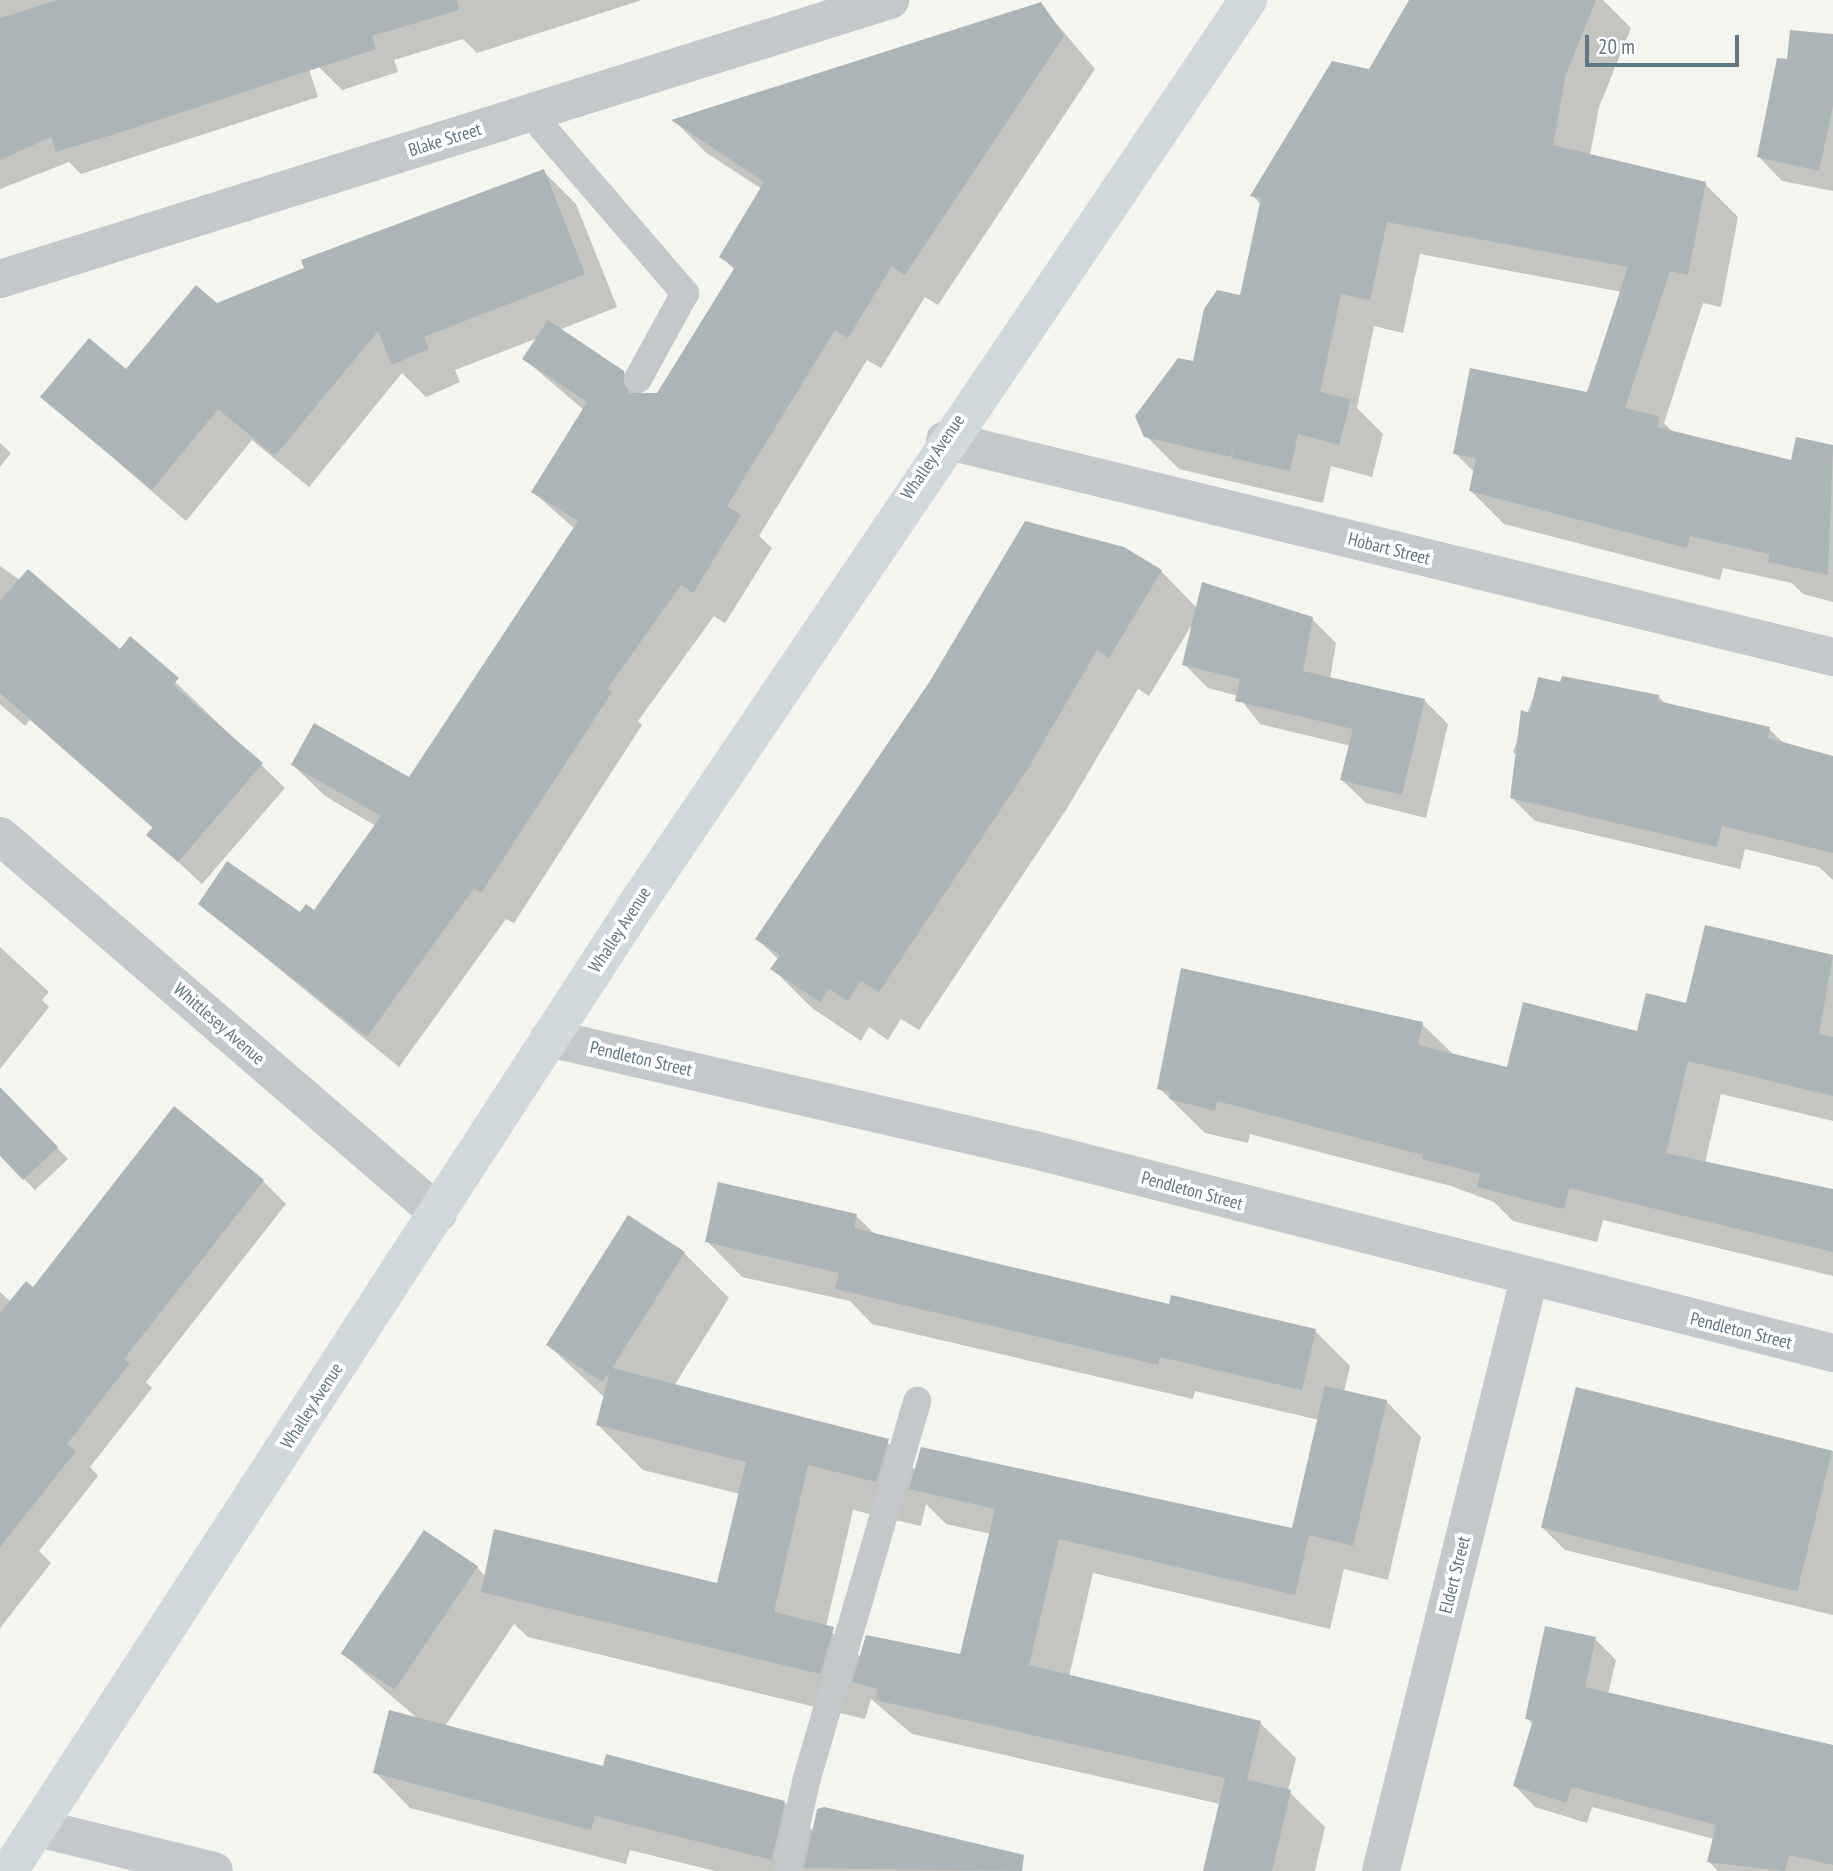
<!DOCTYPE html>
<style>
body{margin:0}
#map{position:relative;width:1833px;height:1871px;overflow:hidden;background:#f5f5f0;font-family:"PT Sans Narrow",sans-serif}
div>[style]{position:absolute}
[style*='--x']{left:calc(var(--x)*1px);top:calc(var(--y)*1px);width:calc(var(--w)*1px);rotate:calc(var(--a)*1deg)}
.shadow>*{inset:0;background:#0003}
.building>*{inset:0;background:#acb6b9;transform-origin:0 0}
.service>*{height:28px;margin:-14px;padding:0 14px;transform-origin:14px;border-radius:14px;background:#c3c8ca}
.minor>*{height:38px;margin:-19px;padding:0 19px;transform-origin:19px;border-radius:19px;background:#c3c8ca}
.primary>*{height:38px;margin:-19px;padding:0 19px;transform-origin:19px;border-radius:19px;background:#d2d9dc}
span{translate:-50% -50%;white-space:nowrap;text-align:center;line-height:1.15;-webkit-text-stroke:7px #fff;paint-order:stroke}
.street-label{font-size:18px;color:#617784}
.scale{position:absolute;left:1585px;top:35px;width:154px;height:32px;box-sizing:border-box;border:4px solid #617784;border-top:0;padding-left:9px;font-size:21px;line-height:24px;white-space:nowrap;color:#617784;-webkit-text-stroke:5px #fff;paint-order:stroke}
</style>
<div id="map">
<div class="shadow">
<i style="clip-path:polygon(0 0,287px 0,318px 97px,81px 174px,69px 162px,0 189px)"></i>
<i style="clip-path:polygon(312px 0,642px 0,477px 53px,463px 39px,394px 60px,398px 72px,342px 90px,319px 67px)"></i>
<i style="clip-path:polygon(1411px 0,1603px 0,1631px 28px,1599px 107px,1590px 155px,1705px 184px,1738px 217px,1721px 307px,1703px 303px,1664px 423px,1675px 434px,1792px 462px,1798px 439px,1833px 447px,1833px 602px,1803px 594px,1792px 583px,1723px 568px,1720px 580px,1504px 524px,1471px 491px,1475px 473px,1455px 453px,1589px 395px,1622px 292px,1420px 254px,1403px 333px,1374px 326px,1357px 408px,1383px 434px,1372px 477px,1331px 466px,1323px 503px,1179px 469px,1146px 436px,1241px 297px,1261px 205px,1253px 196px,1370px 70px)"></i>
<i style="clip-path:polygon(1040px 4px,1095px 69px,938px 305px,925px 297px,881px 368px,867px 360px,759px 536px,772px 548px,725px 623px,714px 616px,638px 721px,642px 725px,514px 923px,506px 919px,399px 1067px,200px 904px,315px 913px,376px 826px,325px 796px,293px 765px,410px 779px,575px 529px,533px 492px,584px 410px,524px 359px,538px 338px,455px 370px,460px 382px,426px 397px,402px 373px,309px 487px,252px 440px,186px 521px,43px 397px,126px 371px,217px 305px,543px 171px,576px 204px,617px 307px,559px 330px,645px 395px,658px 395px,735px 270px,721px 257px,762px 189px,705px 152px,675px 121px)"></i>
<i style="clip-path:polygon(1833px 36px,1833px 191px,1782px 181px,1759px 157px,1789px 61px)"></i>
<i style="clip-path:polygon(0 443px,11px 453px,0 467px)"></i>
<i style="clip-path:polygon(0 566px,120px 651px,131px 639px,285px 788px,202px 884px,149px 835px,154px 829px,30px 720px,25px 726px,0 704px)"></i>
<i style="clip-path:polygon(1161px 571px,1197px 608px,1312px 619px,1336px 643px,1330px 679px,1424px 700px,1448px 724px,1426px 818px,1366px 803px,1342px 780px,1351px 746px,1260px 724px,1238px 696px,1208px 688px,1184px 664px,1193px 623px,1149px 696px,1138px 689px,1066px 810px,919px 1030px,901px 1019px,888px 1040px,869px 1027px,861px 1041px,812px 1008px,773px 969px,779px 960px,757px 939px)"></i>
<i style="clip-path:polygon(1540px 679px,1658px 696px,1666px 704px,1769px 729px,1785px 744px,1833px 758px,1833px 880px,1819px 867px,1745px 849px,1740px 869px,1535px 821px,1512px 798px,1521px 759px,1513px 752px)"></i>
<i style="clip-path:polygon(1707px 927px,1833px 957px,1833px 1121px,1721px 1094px,1705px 1163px,1833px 1191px,1833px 1276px,1603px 1220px,1597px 1242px,1513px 1221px,1494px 1202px,1451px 1186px,1250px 1134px,1248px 1143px,1205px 1133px,1159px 1088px,1422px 1024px,1454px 1055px,1508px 1069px,1638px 1033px,1688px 1005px)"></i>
<i style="clip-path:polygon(0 947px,49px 992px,42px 1000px,49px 1007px,0 1069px)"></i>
<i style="clip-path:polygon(19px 1109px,68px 1159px,35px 1190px,0 1154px,0 1128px)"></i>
<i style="clip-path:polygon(263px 1181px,286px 1204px,146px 1382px,152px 1388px,90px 1467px,98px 1476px,39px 1551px,51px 1563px,0 1628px,0 1292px,11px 1302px)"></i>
<i style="clip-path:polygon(evenodd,856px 1216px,876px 1235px,1170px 1306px,1315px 1331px,1350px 1366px,1344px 1392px,1386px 1401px,1421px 1437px,1388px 1580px,1344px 1569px,1330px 1629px,1093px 1573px,1069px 1677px,1260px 1723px,1296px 1758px,1288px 1791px,1325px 1827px,1315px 1871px,1204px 1871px,1220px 1804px,912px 1734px,871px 1699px,865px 1719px,528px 1637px,514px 1624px,445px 1726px,605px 1768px,784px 1802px,814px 1832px,1015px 1871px,715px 1871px,630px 1850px,626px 1864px,410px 1808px,375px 1772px,418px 1719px,342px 1653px,477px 1567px,486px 1577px,718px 1585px,740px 1494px,643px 1470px,598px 1425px,605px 1398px,548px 1345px,684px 1253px,729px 1298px,674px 1386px,884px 1439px,916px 1471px,1293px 1530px,1319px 1420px,1195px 1391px,1193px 1399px,872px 1324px,850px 1301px,742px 1277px,707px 1241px,856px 1216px,926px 1504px,946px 1524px,991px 1534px,961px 1656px,861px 1657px,826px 1627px,853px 1510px,921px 1526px,926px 1504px)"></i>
<i style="clip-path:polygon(1833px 1451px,1833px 1615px,1565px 1550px,1541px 1526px)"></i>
<i style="clip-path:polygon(1595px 1639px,1616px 1660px,1608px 1694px,1833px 1746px,1833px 1871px,1718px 1871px,1709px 1862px,1714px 1839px,1592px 1807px,1587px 1823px,1535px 1807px,1515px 1786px,1533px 1725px,1527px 1718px)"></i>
</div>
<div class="building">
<i style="clip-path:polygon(58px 0,457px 0,459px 10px,372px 36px,376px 49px,115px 134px,56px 152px,51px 137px,0 160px,0 18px)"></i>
<i style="clip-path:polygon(1409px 0,1596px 0,1566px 74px,1553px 145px,1706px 182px,1688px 275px,1670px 271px,1625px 408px,1659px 416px,1657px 427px,1791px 460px,1796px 437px,1833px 445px,1828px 575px,1768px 562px,1769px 554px,1690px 536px,1687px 548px,1469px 491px,1476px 458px,1453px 454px,1470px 368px,1587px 392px,1628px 267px,1387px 222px,1370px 300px,1341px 294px,1320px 392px,1351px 399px,1339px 445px,1298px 434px,1290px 471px,1232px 458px,1234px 449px,1230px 457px,1144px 437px,1135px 416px,1178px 358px,1193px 361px,1204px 309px,1217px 290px,1240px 295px,1261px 198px,1250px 196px,1332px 61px,1369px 69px)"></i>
<i style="clip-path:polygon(1041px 2px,1064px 36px,905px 275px,892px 266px,848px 338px,835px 330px,727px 506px,741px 515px,693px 593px,681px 585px,607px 689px,612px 692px,481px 893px,474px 888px,367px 1037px,198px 904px,227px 861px,300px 912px,306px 904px,314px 910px,381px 816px,291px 765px,314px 723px,409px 777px,578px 521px,531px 492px,587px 402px,522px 359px,548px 320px,624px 371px,629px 393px,657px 393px,735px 267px,719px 257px,764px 182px,671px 120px)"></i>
<i style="clip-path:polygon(1790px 30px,1833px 34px,1833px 106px,1819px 171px,1757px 157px,1777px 58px,1787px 59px)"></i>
<i style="clip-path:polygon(544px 169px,585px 274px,424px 337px,429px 349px,392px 365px,378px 331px,275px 456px,218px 409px,152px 490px,40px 397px,89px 338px,126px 369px,196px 285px,217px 303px,304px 268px,301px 260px)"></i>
<i style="clip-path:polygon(1025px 521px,1124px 547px,1162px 570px,1109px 658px,1097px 650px,1027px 770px,879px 992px,861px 981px,848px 1001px,829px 989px,820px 1002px,770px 969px,780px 955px,755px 939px,930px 681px)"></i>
<i style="clip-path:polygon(28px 569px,120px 649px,130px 636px,179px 678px,173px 685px,263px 763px,178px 862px,146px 835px,153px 827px,0 693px,0 601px)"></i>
<i style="clip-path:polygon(1202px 582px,1313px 617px,1303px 671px,1425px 699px,1402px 795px,1340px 780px,1353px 729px,1235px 701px,1240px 679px,1182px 665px)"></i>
<i style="clip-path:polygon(1562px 676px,1659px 695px,1658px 701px,1770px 727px,1768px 738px,1833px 756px,1833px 853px,1722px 826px,1717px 847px,1510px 798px,1521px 710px,1530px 713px,1538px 677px,1560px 682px)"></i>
<i style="clip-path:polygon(1705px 925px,1833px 955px,1819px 1034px,1833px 1037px,1833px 1096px,1688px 1061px,1666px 1153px,1833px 1189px,1833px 1252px,1569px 1188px,1564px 1209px,1477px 1187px,1480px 1174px,1422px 1159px,1423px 1155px,1217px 1101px,1215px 1111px,1169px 1099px,1171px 1092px,1157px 1089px,1181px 968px,1423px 1022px,1418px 1045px,1507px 1067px,1523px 1002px,1637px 1031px,1646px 993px,1686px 1003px)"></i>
<i style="clip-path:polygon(0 1087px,58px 1147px,23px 1180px,0 1156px)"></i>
<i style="clip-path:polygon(174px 1106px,264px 1180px,124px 1359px,130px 1363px,67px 1444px,76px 1451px,0 1547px,0 1313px,26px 1281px,33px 1287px)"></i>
<i style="clip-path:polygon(718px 1182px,857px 1214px,854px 1228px,995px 1263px,1169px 1304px,1171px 1295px,1316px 1329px,1302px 1390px,1160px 1357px,1158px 1365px,835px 1289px,839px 1273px,705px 1242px)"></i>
<i style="clip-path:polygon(628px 1215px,685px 1252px,612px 1368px,889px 1439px,876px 1482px,808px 1465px,774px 1612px,834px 1627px,820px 1674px,481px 1592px,494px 1529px,717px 1583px,746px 1462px,596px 1425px,610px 1371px,602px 1382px,546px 1345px)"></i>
<i style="clip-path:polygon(1325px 1386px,1387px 1400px,1353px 1546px,1309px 1535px,1295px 1595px,1059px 1539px,1029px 1665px,1261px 1721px,1247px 1780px,1291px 1790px,1272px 1871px,1203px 1871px,1225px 1778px,875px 1700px,878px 1689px,852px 1682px,866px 1635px,960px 1654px,995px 1509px,909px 1489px,921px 1447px,1292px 1528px)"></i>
<i style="left:1576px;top:1387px;width:264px;height:145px;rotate:14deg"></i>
<i style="left:424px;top:1530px;width:65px;height:149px;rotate:34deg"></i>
<i style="clip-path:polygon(1545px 1626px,1596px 1637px,1585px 1687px,1833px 1745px,1833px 1865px,1789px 1855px,1785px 1871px,1707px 1862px,1716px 1825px,1572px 1787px,1566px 1803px,1513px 1786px,1533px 1720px,1525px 1719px)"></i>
<i style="clip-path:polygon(389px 1710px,603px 1766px,606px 1754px,785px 1801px,772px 1860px,595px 1816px,591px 1830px,373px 1773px)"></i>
<i style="clip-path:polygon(824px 1807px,1024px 1855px,1022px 1871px,804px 1868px,817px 1809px)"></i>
</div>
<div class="service">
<i style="--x:530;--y:113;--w:238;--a:49.3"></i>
<i style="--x:685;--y:293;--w:98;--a:118.7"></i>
<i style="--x:786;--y:1871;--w:95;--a:-77.3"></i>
<i style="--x:807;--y:1778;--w:393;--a:-73.7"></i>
</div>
<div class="minor">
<i style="--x:0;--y:279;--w:933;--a:-17.41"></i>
<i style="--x:945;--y:440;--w:914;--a:13.73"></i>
<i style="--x:0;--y:836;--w:578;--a:40.72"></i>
<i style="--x:549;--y:1038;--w:490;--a:13"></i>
<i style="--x:1027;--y:1148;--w:832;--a:14.27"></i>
<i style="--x:38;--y:1828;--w:181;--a:13.7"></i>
<i style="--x:1381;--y:1871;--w:610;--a:-75.96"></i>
</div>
<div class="primary">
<i style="--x:9;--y:1871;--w:1157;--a:-57"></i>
<i style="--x:639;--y:901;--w:1088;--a:-55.94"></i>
</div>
<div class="street-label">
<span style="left:445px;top:140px;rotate:-17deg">Blake Street</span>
<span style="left:933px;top:457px;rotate:-56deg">Whalley Avenue</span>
<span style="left:1389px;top:549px;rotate:14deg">Hobart Street</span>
<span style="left:620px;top:930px;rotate:-57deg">Whalley Avenue</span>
<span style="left:219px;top:1024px;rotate:41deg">Whittlesey Avenue</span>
<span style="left:641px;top:1059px;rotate:13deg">Pendleton Street</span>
<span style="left:1192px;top:1191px;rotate:15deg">Pendleton Street</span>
<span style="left:1741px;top:1331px;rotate:14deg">Pendleton Street</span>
<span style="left:312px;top:1406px;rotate:-57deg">Whalley Avenue</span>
<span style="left:1455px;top:1575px;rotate:-76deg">Eldert Street</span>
</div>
<div class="scale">20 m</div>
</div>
